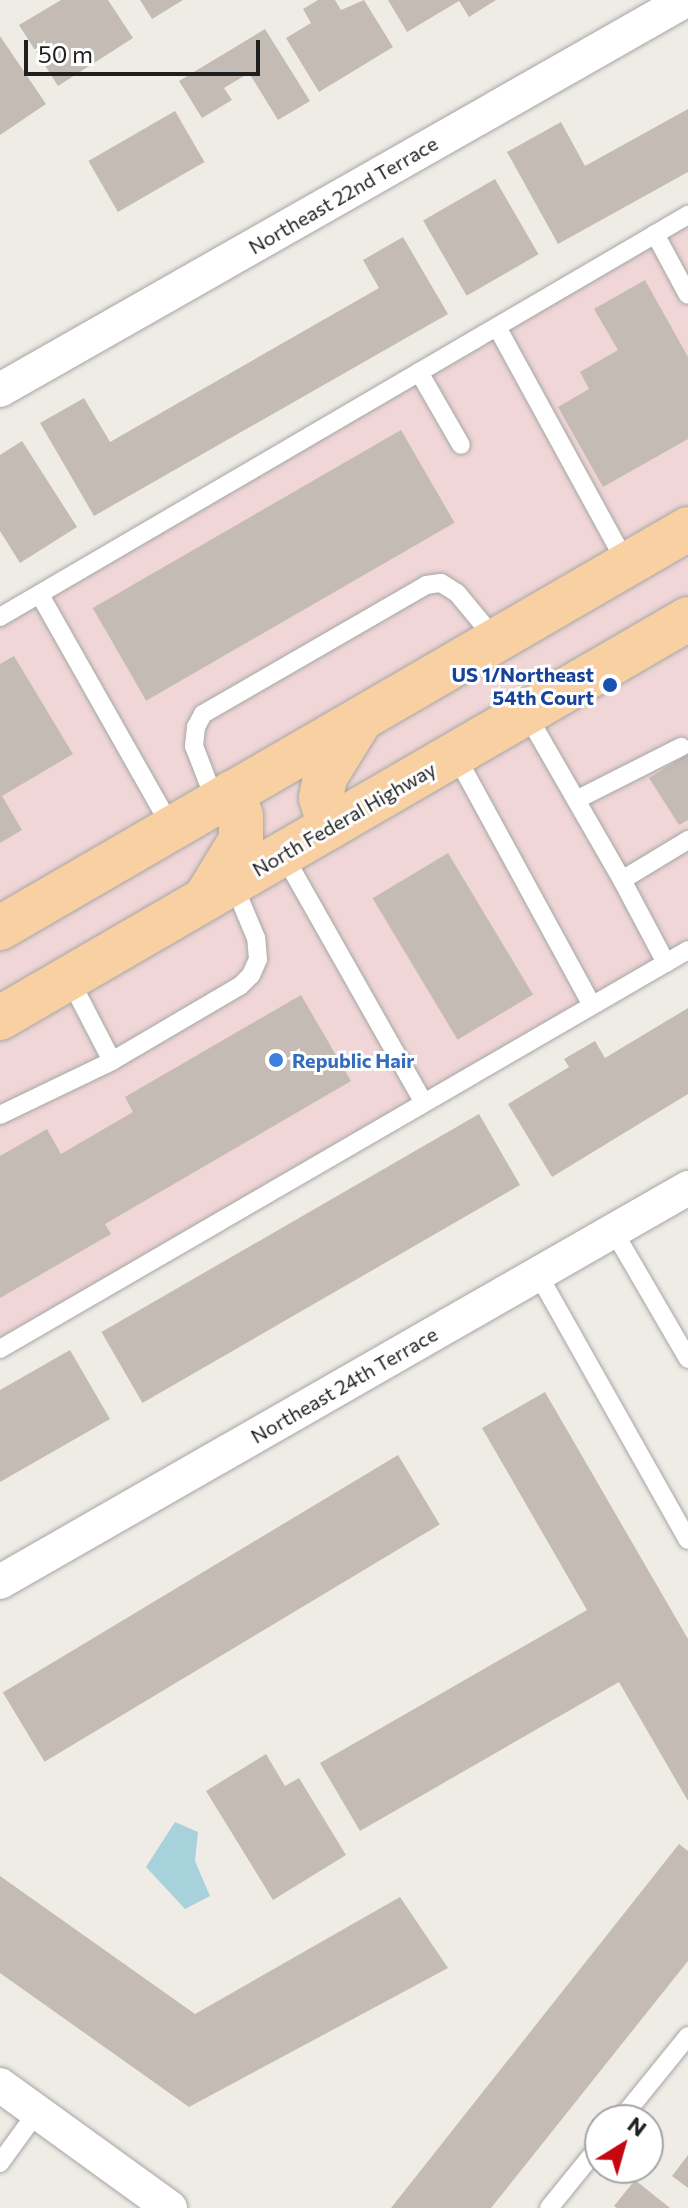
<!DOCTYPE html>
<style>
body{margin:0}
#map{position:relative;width:688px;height:2208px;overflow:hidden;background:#efece6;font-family:Commissioner,sans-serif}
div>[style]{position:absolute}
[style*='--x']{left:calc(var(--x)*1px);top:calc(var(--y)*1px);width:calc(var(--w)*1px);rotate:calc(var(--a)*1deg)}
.commercial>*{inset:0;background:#f0d6d6}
.water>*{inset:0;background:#a8d2db}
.building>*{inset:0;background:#c4bbb5;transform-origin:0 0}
.roads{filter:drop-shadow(0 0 2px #a6a6a6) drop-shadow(0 0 2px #a6a6a6)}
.lane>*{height:18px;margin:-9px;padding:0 9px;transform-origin:9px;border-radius:9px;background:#fff}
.street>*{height:34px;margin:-17px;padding:0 17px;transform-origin:17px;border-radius:17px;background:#fff}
.primary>*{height:44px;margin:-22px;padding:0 22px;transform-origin:22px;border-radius:22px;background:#f9d0a2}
.dots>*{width:22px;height:22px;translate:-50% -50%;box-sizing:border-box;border:4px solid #fff;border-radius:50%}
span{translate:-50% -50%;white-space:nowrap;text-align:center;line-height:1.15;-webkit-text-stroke:6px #fff;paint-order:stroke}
.street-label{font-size:20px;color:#1f1f1f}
.transit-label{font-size:20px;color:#164399;font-weight:700}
.right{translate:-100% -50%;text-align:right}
.shop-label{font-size:20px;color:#366cbe;font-weight:700}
.left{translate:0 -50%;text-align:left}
.north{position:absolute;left:584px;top:2104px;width:80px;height:80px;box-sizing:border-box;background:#fff;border:2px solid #a5a5a5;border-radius:50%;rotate:37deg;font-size:22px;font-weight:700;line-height:32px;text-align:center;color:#1f1f1f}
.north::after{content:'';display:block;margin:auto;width:28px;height:36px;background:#c7070f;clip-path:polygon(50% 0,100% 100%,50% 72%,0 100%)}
.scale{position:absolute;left:24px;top:40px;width:236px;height:36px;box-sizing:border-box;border:4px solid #1f1f1f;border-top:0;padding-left:10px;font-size:24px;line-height:28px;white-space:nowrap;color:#1f1f1f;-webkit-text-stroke:6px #fff;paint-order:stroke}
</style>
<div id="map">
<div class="commercial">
<i style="clip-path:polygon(688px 215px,688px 950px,0 1349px,0 619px)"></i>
</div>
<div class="water">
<i style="clip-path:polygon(175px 1822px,198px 1832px,195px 1861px,210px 1896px,185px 1909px,146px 1867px)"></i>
</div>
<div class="building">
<i style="clip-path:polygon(61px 0,108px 0,133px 38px,58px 86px,19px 25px)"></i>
<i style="clip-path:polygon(140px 0,183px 0,152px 19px)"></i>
<i style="clip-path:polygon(318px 0,335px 0,341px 10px,364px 0,393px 47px,319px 92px,286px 38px,311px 23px,303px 9px)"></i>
<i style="clip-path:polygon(388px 0,496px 0,469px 17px,459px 1px,407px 32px)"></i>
<i style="clip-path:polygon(265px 29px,310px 101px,278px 120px,249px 73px,224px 88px,232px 100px,202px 118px,179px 81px)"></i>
<i style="clip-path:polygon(0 36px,46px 104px,0 135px)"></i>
<i style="clip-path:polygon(688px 109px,688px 172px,558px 244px,507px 152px,561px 122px,585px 166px)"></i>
<i style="left:175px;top:111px;width:59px;height:100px;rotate:60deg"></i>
<i style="left:495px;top:179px;width:87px;height:83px;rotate:60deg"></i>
<i style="clip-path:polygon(403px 237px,448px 314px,94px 516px,40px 423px,84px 398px,110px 442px,379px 288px,363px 260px)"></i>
<i style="clip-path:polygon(645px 280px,688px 357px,688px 439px,603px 487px,558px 407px,589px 389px,580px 372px,618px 350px,594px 309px)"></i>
<i style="left:401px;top:430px;width:107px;height:356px;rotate:60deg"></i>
<i style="clip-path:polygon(22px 441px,77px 527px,20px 563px,0 531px,0 455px)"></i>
<i style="clip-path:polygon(14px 656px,73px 754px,2px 796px,22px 830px,0 843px,0 664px)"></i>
<i style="clip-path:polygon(688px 754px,688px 820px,679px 825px,649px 778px)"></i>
<i style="left:448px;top:853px;width:165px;height:88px;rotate:59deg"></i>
<i style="clip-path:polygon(301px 995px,351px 1081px,105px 1224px,111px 1234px,0 1298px,0 1156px,47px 1129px,61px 1154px,133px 1112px,125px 1097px)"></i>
<i style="clip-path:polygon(688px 1008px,688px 1094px,552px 1177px,508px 1104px,569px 1067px,564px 1059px,595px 1041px,605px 1058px)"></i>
<i style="left:479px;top:1114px;width:82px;height:436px;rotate:60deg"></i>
<i style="clip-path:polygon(70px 1350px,110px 1419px,0 1482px,0 1390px)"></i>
<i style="clip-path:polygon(545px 1392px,688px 1639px,688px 1801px,619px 1682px,360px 1831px,320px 1763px,587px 1610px,482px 1428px)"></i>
<i style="left:398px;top:1455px;width:81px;height:461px;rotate:59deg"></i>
<i style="clip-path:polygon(266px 1754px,285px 1786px,299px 1778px,346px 1855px,273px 1900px,206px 1791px)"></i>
<i style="clip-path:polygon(679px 1844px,688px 1851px,688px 1961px,491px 2208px,391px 2208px)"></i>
<i style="clip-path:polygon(0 1876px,195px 2014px,400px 1897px,448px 1968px,189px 2107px,0 1973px)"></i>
<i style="clip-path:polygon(688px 2155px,688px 2188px,672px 2176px)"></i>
<i style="clip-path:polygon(635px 2180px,670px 2208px,617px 2208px,614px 2206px)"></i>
</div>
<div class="roads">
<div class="lane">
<i style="--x:655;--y:234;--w:69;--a:61.6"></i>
<i style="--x:497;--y:327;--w:270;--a:61.3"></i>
<i style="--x:419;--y:372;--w:84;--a:60.1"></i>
<i style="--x:40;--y:595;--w:268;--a:60.5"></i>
<i style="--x:0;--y:617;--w:797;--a:-30.3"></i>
<i style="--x:526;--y:713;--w:193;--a:60.1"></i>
<i style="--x:455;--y:754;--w:286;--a:61.4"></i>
<i style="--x:576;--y:800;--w:118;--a:-26.8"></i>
<i style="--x:216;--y:803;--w:61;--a:-111.1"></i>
<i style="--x:194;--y:746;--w:19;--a:-84"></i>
<i style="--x:196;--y:727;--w:15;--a:-62"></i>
<i style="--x:203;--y:714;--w:258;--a:-30"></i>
<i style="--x:426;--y:585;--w:15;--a:-8"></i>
<i style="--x:441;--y:583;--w:19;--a:32"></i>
<i style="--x:457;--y:593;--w:61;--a:50.3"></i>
<i style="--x:283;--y:854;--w:286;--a:60.5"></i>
<i style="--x:666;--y:963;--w:94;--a:-117.9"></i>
<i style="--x:622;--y:880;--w:77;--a:-31.2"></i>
<i style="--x:69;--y:978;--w:93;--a:62.6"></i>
<i style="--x:112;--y:1061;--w:148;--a:-30.4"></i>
<i style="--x:240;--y:986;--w:16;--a:-45"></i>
<i style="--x:251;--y:975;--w:17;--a:-66"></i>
<i style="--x:258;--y:959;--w:21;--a:-95"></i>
<i style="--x:256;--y:938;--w:60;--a:-112.7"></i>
<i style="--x:0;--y:1115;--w:124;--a:-25.7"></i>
<i style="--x:613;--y:1230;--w:149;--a:59.8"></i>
<i style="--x:538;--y:1274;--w:305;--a:60.6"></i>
<i style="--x:0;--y:1349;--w:795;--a:-30.11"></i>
<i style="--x:620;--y:2120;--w:108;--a:-51"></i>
<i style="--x:0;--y:2163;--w:63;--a:-54"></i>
<i style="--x:549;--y:2208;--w:81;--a:-51"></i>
</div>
<div class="street">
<i style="--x:0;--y:390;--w:789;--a:-29.62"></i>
<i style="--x:0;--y:1582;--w:793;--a:-29.8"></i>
<i style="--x:0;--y:2085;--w:210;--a:35.9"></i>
</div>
<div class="primary">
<i style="--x:330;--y:827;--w:30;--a:-107"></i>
<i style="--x:321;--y:798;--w:21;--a:-79"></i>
<i style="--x:325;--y:777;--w:62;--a:-58.1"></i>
<i style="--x:208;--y:894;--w:63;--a:-58.6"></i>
<i style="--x:241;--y:840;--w:24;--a:-90"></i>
<i style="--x:241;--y:816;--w:25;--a:-111"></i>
<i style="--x:0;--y:928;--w:795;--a:-30.11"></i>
<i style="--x:0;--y:1018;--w:795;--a:-30.11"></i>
</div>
</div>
<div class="dots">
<i style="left:610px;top:685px;background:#1a4fb4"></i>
<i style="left:276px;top:1060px;background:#3f7fe0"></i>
</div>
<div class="street-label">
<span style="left:343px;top:195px;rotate:-30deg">Northeast 22nd Terrace</span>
<span style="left:344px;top:819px;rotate:-30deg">North Federal Highway</span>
<span style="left:344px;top:1385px;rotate:-30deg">Northeast 24th Terrace</span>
</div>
<div class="transit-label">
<span class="right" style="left:594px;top:686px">US 1/Northeast<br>54th Court</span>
</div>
<div class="shop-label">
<span class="left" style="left:292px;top:1060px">Republic Hair</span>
</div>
<div class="north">N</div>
<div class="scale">50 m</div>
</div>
